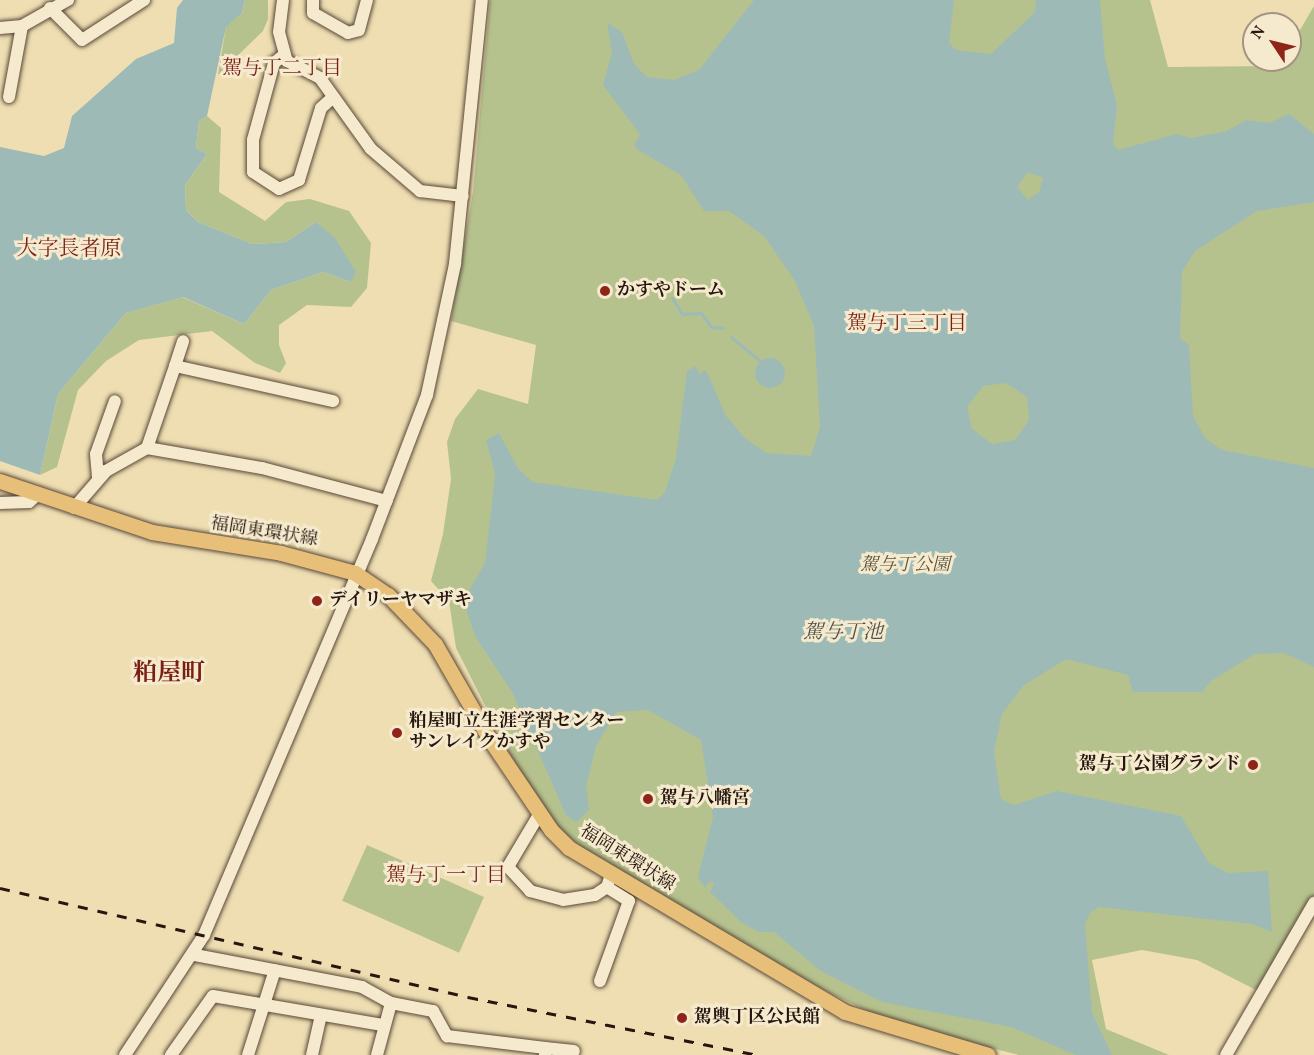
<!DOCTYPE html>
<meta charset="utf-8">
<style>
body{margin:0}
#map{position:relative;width:1314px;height:1055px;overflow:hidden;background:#efdeb2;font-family:Vollkorn,"Noto Serif JP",serif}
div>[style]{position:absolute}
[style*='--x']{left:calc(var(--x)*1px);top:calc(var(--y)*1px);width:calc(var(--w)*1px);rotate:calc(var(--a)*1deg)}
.green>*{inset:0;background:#b6c28e;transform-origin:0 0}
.water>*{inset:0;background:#9dbab6}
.round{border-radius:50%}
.stream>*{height:3px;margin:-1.5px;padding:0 1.5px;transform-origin:1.5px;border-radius:1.5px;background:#9dbab6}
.roads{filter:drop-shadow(0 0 2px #584838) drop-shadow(0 0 2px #584838)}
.minor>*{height:12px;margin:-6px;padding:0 6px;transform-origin:6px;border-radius:6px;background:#f5eacd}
.major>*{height:15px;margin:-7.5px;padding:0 7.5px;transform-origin:7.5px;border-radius:7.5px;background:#e8bf79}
.rail>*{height:3px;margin-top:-1.5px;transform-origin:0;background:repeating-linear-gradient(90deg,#26160f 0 10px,transparent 0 20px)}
.dots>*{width:16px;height:16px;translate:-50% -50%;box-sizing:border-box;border:3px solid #f5eacd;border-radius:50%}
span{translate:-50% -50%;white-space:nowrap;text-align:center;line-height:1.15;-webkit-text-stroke:6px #f5eacd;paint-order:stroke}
.poi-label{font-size:18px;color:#26160f;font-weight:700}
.left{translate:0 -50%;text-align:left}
.right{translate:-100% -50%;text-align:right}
.street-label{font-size:18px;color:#26160f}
.park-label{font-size:18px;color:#58523b;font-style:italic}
.neighbourhood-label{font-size:20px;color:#7a1f14}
.water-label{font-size:20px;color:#504f49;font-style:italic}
.quarter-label{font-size:21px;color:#7a1f14}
.district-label{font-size:24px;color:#7a1f14;font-weight:700}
.north{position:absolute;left:1242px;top:12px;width:60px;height:60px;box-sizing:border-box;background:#f5eacd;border:2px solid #a29581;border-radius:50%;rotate:305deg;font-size:16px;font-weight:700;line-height:24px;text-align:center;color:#26160f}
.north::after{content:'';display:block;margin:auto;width:21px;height:27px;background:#8f2418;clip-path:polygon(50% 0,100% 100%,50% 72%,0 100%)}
</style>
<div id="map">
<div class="green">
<i style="clip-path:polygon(245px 0,268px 0,268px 19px,263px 31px,218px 75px,226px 26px,242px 13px)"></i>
<i style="clip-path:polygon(490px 0,1150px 0,1168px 67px,1279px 66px,1290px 60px,1290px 47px,1314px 6px,1314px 896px,1260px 992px,1197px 960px,1142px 950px,1092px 960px,1106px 1029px,1169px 1055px,1019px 1055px,895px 1024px,799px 978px,606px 867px,558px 828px,528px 790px,456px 648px,449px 601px,431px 581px,443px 534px,451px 479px,447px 442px,455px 419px,478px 389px,528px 404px,536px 345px,451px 321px,473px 192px)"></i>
<i style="clip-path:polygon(207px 116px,221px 128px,219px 192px,265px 221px,286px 202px,310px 199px,349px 211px,371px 243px,367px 288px,351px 307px,307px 305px,279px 325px,279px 345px,286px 363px,280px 373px,255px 363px,212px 331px,139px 340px,106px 361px,78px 390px,57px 467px,40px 475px,58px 394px,126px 313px,182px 297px,244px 324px,271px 290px,323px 272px,351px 282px,316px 222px,286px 242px,252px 244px,198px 222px,186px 210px,185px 185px,207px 154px,196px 148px,199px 121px)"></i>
<i style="left:367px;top:845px;width:128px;height:61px;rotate:24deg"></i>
</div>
<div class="water">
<i style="clip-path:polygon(183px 0,245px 0,242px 13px,226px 27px,207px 116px,199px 121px,196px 148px,207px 154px,185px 185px,186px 210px,198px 222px,252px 244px,286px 242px,316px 222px,335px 238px,356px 272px,351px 282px,323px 272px,271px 290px,244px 324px,183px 297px,126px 313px,58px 394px,40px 475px,0 461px,0 147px,44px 156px,64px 148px,72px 116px,136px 59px,174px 43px,177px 8px)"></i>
<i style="clip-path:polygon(evenodd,754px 0,954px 0,949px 43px,956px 50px,991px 54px,1035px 12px,1036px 0,1100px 0,1105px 59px,1117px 105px,1113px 144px,1118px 150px,1177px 134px,1190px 138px,1224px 132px,1247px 120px,1269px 123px,1289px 114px,1314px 134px,1314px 202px,1257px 211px,1195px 251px,1182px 272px,1180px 338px,1189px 345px,1193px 416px,1205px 438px,1222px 450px,1314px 468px,1314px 667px,1284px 653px,1255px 654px,1211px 681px,1202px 692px,1133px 692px,1128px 675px,1066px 659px,1023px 686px,1002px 714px,994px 751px,1001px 799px,1014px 805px,1057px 791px,1181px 816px,1209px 863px,1228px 873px,1268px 871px,1272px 932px,1252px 924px,1099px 907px,1091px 912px,1085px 924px,1092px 1013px,1112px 1055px,1076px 1055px,1011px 1027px,882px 1002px,821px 971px,774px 932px,759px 932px,742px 923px,710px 892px,714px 884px,710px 881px,705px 888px,698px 877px,713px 817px,701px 740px,648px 710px,616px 712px,596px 746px,586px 787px,589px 810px,576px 822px,566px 815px,512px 692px,475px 636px,467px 612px,469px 591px,485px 563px,495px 474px,486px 440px,499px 433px,519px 470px,533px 482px,657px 500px,665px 492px,676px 458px,687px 371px,696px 366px,699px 374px,706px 370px,726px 416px,745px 438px,766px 453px,811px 456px,820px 427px,814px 326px,795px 281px,764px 236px,729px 211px,704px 211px,681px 175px,638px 150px,634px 145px,640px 134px,603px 85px,612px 53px,607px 23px,622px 32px,634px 64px,647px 77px,674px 80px,699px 70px,754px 0,1028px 172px,1043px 178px,1039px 192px,1028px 200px,1017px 187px,1028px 172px,754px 0,1006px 383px,1027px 397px,1029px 420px,1015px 440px,992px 444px,972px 429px,967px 407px,983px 386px,1006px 383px)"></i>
<i class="round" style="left:755px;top:358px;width:30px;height:30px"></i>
</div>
<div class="stream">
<i style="--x:672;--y:298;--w:19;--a:58"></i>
<i style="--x:682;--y:314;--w:19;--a:-3"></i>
<i style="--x:701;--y:313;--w:17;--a:54"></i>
<i style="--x:711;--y:327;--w:12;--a:5"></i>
<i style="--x:731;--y:337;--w:43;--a:39.3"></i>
</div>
<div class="roads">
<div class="minor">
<i style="--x:283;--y:0;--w:32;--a:97"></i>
<i style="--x:279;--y:32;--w:30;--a:75"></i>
<i style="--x:287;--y:61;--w:37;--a:27"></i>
<i style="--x:320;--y:78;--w:87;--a:54.3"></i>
<i style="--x:371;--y:149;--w:65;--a:40.6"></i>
<i style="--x:420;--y:191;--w:43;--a:6.6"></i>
<i style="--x:313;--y:0;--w:13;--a:90"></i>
<i style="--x:313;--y:13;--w:40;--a:29.7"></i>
<i style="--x:348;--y:33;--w:11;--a:-15"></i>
<i style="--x:359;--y:30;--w:31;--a:-75"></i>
<i style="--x:50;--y:8;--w:45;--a:45"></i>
<i style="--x:82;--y:40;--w:74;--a:-32.8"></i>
<i style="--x:0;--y:28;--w:22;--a:-5"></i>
<i style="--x:22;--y:26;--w:53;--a:-29.5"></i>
<i style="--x:284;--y:55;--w:13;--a:141"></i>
<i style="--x:274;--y:63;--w:80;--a:105.3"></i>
<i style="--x:253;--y:140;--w:32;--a:90"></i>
<i style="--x:253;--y:172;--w:31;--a:33"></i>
<i style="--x:279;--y:189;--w:22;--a:-24"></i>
<i style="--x:299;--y:180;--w:75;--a:-73"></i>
<i style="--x:321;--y:108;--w:15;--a:-42"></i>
<i style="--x:9;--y:97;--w:72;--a:-79.6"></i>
<i style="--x:175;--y:366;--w:26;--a:-72"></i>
<i style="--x:147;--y:448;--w:87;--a:-71.1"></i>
<i style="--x:175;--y:366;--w:162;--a:12.5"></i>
<i style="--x:98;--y:477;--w:23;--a:-95"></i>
<i style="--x:96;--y:454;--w:56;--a:-70.3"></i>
<i style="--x:0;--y:503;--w:29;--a:-2"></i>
<i style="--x:29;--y:502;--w:12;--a:-42"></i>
<i style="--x:74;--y:508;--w:49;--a:-49.1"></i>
<i style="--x:106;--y:471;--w:47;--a:-29.3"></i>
<i style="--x:147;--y:448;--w:117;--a:9.9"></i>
<i style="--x:262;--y:468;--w:129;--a:14.8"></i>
<i style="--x:540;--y:813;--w:63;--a:120.7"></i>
<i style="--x:508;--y:867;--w:33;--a:47"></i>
<i style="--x:530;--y:891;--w:34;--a:15"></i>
<i style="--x:563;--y:900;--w:32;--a:-9"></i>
<i style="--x:595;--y:895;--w:14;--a:-34"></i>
<i style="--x:607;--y:887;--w:13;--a:-72"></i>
<i style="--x:195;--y:955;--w:170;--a:10.8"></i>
<i style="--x:362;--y:987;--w:33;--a:29"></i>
<i style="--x:391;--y:1003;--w:43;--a:10.8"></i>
<i style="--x:433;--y:1011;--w:29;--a:61"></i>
<i style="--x:447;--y:1036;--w:99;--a:7"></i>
<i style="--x:545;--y:1048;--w:7;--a:90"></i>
<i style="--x:600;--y:981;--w:85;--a:-70.1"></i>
<i style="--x:629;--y:901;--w:26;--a:-148"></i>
<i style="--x:545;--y:1048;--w:29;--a:6"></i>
<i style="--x:125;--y:1055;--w:144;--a:-56.6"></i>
<i style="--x:204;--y:935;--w:430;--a:-67"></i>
<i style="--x:372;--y:539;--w:154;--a:-69.1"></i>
<i style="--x:427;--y:395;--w:134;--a:-77.9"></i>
<i style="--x:455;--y:264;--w:265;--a:-84.2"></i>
<i style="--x:171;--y:1055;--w:72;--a:-54.6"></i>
<i style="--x:213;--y:996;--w:172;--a:9.7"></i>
<i style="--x:248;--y:1055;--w:89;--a:-72.4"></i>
<i style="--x:312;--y:1055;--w:41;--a:-77.3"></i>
<i style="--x:377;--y:1055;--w:54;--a:-74.9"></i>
<i style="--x:1226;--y:1055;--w:176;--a:-59.9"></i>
</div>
<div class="major">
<i style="--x:0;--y:481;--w:160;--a:18.5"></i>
<i style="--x:152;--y:532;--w:131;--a:9.2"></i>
<i style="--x:281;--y:553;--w:77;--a:15.1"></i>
<i style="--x:355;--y:573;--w:40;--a:34"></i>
<i style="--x:388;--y:595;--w:68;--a:46.2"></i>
<i style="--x:435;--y:644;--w:108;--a:60.1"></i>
<i style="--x:489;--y:738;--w:111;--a:56"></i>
<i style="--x:551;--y:830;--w:25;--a:45"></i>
<i style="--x:569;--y:848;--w:321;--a:30.7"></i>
<i style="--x:845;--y:1012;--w:149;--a:16.7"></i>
</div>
</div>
<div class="rail">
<i style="--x:0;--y:888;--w:481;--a:13.1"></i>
<i style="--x:468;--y:997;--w:297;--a:11.3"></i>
</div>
<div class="dots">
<i style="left:605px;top:291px;background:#8f2418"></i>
<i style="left:317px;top:601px;background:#8f2418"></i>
<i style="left:397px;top:733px;background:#8f2418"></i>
<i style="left:1253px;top:765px;background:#8f2418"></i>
<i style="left:648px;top:799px;background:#8f2418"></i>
<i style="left:682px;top:1018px;background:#8f2418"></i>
</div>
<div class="poi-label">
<span class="left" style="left:617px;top:291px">かすやドーム</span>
<span class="left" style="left:329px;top:601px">デイリーヤマザキ</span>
<span class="left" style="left:409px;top:733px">粕屋町立生涯学習センター<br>サンレイクかすや</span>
<span class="right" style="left:1241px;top:765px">駕与丁公園グランド</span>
<span class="left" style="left:660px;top:799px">駕与八幡宮</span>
<span class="left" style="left:694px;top:1018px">駕輿丁区公民館</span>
</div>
<div class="street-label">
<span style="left:264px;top:533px;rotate:9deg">福岡東環状線</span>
<span style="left:627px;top:859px;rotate:32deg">福岡東環状線</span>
</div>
<div class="park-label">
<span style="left:905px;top:566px">駕与丁公園</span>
</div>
<div class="neighbourhood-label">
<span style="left:282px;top:69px">駕与丁二丁目</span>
<span style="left:907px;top:324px">駕与丁三丁目</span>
<span style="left:446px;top:876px">駕与丁一丁目</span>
</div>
<div class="water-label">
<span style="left:843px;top:633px">駕与丁池</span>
</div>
<div class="quarter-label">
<span style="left:69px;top:250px">大字長者原</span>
</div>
<div class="district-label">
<span style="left:169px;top:675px">粕屋町</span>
</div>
<div class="north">N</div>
</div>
